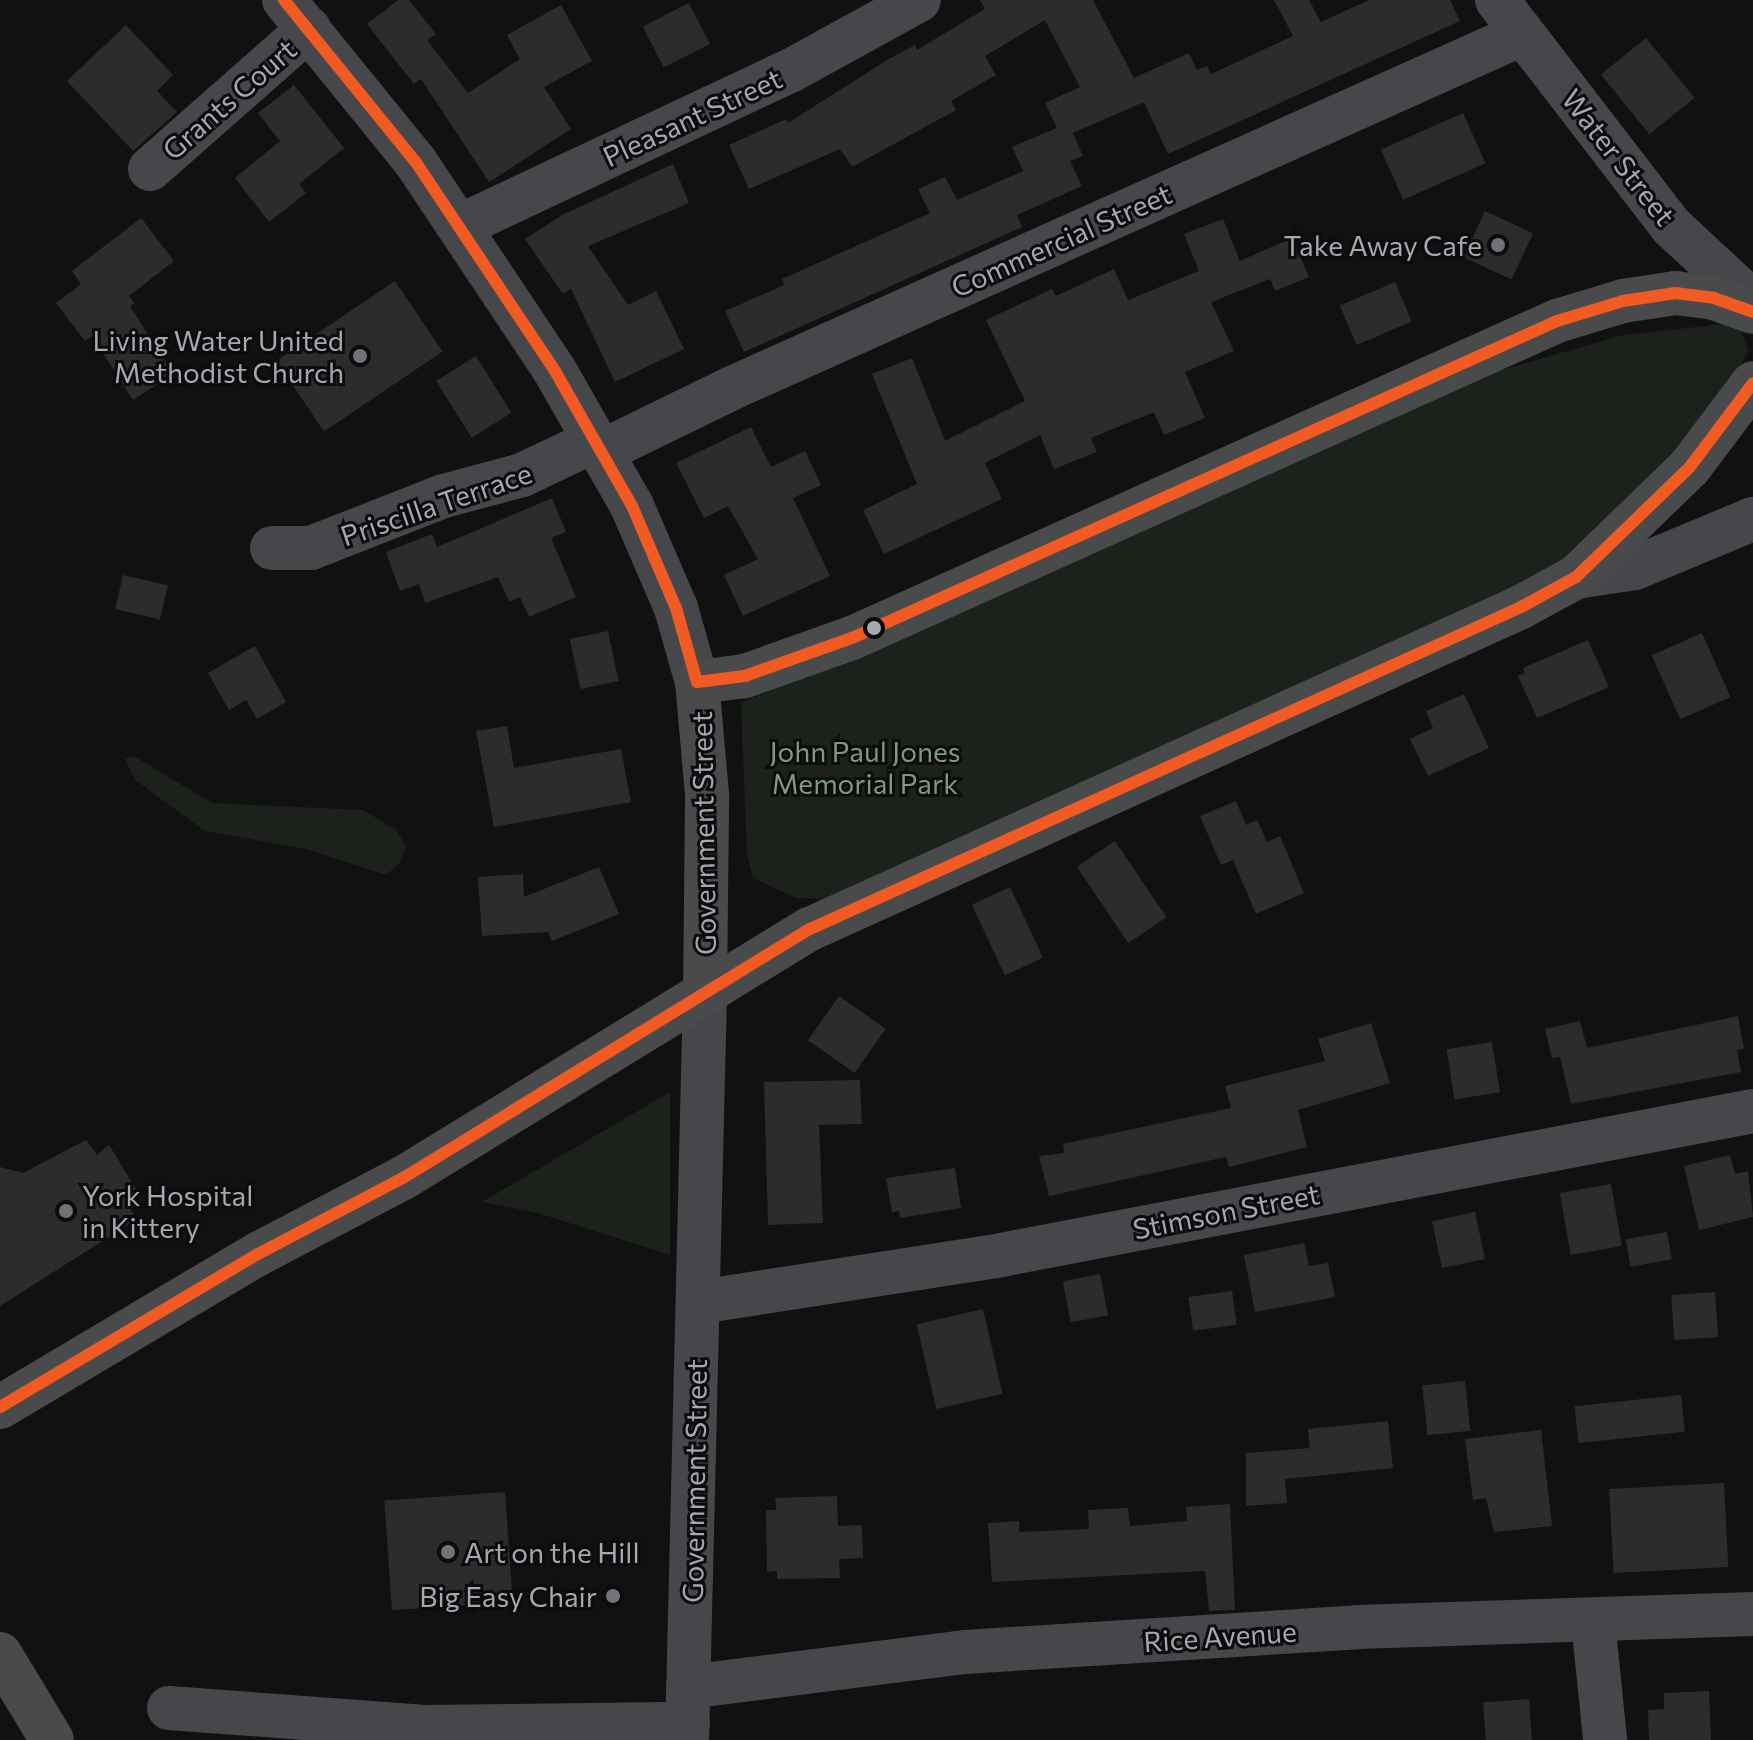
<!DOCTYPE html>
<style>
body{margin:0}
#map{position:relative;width:1753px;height:1740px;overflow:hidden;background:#111112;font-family:Commissioner,sans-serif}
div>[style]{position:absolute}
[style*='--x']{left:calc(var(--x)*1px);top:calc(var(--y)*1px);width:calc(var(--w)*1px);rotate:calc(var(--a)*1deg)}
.green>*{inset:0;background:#1c211c}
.building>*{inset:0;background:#2c2c2d;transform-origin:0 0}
.minor>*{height:44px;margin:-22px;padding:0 22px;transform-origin:22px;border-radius:22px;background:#46474a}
.major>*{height:44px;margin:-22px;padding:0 22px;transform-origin:22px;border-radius:22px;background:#494a4c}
.bus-1>*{height:12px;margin:-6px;padding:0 6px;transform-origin:6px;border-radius:6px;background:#f15a22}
.dots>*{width:22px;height:22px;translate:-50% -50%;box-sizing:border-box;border:4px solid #0c0c0d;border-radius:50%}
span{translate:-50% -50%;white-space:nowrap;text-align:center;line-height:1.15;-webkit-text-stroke:6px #0c0c0d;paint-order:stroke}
.street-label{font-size:28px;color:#a4a8b1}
.poi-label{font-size:28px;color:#a4a8b1}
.right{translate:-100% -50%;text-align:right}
.left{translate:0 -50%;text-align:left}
.park-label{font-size:28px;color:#7d9a7f}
</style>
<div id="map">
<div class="green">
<i style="clip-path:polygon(1724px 324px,1741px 331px,1748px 350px,1729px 392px,1604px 531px,1532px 581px,834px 899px,796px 898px,753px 878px,747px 854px,741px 703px,1498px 371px,1623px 335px)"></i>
<i style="clip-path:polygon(134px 756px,212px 803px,363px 810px,396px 830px,406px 846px,400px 863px,386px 875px,306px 849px,205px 831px,135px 780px,125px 759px)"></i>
<i style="clip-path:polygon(670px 1092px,670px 1255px,538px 1213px,482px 1202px)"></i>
</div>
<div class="building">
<i style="clip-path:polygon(398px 0,409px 0,436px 34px,427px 40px,468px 93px,520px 59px,507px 35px,561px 5px,592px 61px,544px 87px,571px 129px,489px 182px,421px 79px,414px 84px,367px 24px)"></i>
<i style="clip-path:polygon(980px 0,1093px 0,1134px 78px,1189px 53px,1197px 70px,1207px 66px,1211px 74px,1293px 36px,1274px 0,1309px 0,1321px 22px,1369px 0,1450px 0,1460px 21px,1168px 154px,1144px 102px,1073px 133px,1083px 156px,1070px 161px,1082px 186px,1017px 215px,1022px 227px,744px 352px,725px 311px,784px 285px,782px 279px,930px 213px,918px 189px,945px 177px,957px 200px,1023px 171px,1012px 147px,1057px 128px,1045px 103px,1080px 87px,1045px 20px,985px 56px,996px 75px,951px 101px,956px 110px,852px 167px,840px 149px,749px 189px,729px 145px,786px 119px,788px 123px,887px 60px,915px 45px,917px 50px,985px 9px)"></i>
<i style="left:689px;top:3px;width:46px;height:52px;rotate:63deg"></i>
<i style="clip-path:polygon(126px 25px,173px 75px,157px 91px,177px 112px,133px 151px,67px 81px)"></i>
<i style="left:1646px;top:38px;width:77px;height:58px;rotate:51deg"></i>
<i style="clip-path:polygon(294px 85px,344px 148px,299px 184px,306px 193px,269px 222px,235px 178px,280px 141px,258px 113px)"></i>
<i style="left:1463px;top:113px;width:55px;height:90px;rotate:66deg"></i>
<i style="clip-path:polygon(673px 164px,689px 203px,588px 246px,628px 305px,656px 291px,684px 349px,615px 382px,571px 289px,563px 294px,525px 239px,562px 215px)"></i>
<i style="left:1485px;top:211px;width:53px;height:51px;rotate:25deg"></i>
<i style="clip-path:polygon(141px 218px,174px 261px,129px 296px,134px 303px,130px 306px,173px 374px,133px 400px,92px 336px,85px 341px,56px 303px,81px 284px,72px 271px)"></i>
<i style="clip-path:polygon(1223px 219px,1240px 261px,1292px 238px,1309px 277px,1275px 291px,1270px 279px,1211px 302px,1234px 351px,1185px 372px,1205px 418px,1164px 435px,1154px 412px,1091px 438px,1097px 452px,1054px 469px,1040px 435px,985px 463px,1002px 499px,884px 554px,863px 510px,917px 484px,872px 374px,912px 358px,945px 441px,1025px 401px,986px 320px,1052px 289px,1056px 296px,1114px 269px,1128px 300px,1199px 271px,1184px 234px)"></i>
<i style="left:395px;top:281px;width:85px;height:143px;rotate:56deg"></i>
<i style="left:1395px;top:282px;width:43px;height:60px;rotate:67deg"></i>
<i style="left:476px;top:356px;width:67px;height:47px;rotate:58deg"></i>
<i style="clip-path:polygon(751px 427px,771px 467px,805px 451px,821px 485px,793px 498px,830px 576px,743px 616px,724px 575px,758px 559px,728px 506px,704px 518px,676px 463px)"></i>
<i style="clip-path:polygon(552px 498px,566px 532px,551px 538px,576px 597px,529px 617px,520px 597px,509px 602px,498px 577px,425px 603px,419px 584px,400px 591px,386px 552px,432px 534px,437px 547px)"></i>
<i style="left:123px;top:575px;width:46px;height:35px;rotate:13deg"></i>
<i style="left:608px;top:631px;width:51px;height:39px;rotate:78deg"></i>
<i style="left:1702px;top:633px;width:70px;height:55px;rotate:66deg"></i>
<i style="clip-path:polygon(1588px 640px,1609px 687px,1537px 718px,1518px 676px,1525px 673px,1523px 668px)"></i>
<i style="clip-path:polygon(255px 646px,286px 702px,257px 719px,246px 700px,229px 710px,208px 673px)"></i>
<i style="clip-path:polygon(1464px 694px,1489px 748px,1428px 776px,1410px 739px,1433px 728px,1426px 711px)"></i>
<i style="clip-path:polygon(507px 726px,514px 768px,621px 749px,631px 802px,494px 827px,476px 731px)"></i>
<i style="clip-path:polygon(1236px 801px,1246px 825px,1257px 820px,1267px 842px,1280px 836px,1304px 893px,1256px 914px,1233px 860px,1221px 865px,1200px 816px)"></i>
<i style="left:1115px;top:841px;width:92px;height:46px;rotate:56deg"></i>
<i style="clip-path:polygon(599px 867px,619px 914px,552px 941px,548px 932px,482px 936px,478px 877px,523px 874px,524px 897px)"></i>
<i style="left:1010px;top:887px;width:78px;height:42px;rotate:65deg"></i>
<i style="left:839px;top:996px;width:57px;height:54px;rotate:35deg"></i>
<i style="clip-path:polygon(1738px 1016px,1744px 1049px,1737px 1050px,1741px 1072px,1571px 1104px,1560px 1057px,1552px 1058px,1545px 1029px,1580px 1021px,1587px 1048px)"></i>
<i style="clip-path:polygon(1371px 1023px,1390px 1083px,1298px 1110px,1307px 1147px,1229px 1167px,1226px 1157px,1049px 1196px,1039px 1156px,1064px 1153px,1063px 1144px,1231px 1108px,1225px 1086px,1325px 1061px,1318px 1039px)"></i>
<i style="left:1492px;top:1042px;width:51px;height:46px;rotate:81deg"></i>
<i style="clip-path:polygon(860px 1080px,862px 1124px,819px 1125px,823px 1223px,768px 1225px,764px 1082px)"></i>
<i style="clip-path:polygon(86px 1140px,97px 1155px,109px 1145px,139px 1194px,126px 1203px,137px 1219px,0 1306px,0 1167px,23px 1173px)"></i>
<i style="clip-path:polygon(1730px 1155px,1735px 1174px,1748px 1171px,1753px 1217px,1699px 1230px,1684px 1166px)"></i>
<i style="clip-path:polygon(955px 1168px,961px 1208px,900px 1218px,899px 1211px,892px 1212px,886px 1178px)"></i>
<i style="left:1611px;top:1184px;width:63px;height:52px;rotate:80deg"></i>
<i style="left:1475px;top:1212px;width:48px;height:44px;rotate:78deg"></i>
<i style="left:1667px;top:1232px;width:28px;height:42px;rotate:80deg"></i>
<i style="clip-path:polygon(1304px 1243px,1309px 1266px,1328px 1263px,1335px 1297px,1255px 1312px,1244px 1255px)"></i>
<i style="left:1100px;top:1274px;width:42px;height:38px;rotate:79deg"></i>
<i style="left:1232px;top:1291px;width:34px;height:44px;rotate:82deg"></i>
<i style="left:1715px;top:1292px;width:45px;height:44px;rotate:86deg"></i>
<i style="left:983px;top:1309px;width:87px;height:68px;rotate:77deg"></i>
<i style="left:1465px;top:1381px;width:50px;height:43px;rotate:84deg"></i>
<i style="left:1681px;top:1395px;width:37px;height:107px;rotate:84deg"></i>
<i style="clip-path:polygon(1388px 1421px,1393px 1468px,1285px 1479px,1287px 1503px,1246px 1506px,1246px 1453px,1310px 1448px,1308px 1429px)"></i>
<i style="clip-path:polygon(1541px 1430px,1552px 1526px,1494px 1532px,1486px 1498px,1473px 1500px,1465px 1439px)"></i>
<i style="left:1724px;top:1483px;width:84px;height:115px;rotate:87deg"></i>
<i style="left:505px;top:1492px;width:110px;height:121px;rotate:86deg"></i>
<i style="clip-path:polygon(837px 1496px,838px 1526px,862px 1525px,863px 1558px,839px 1559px,840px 1578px,777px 1579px,777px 1571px,767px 1572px,766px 1510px,776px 1510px,775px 1498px)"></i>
<i style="clip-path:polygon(1230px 1504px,1235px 1610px,1209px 1611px,1205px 1571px,992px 1582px,988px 1523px,1019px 1521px,1019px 1532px,1089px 1529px,1088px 1510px,1128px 1508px,1130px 1526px,1187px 1521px,1186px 1507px)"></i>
<i style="clip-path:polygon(1709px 1691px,1711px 1740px,1649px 1740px,1648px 1710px,1664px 1709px,1664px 1693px)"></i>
<i style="left:1529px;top:1699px;width:41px;height:46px;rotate:86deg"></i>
</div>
<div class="minor">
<i style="--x:284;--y:0;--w:208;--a:50.9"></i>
<i style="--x:415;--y:161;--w:252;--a:56.3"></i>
<i style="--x:555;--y:371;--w:155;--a:60.3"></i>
<i style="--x:632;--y:506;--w:111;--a:66.7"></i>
<i style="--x:676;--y:608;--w:77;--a:74.2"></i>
<i style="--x:1497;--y:0;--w:287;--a:52.4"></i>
<i style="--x:1672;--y:227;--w:110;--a:42.8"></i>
<i style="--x:150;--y:169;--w:212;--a:-41.4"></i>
<i style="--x:460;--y:226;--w:365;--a:-25.2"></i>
<i style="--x:790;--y:71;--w:147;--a:-28.8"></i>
<i style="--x:603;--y:451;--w:144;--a:-26"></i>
<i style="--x:732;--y:388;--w:866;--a:-24.14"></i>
<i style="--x:272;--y:548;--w:39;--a:0"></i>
<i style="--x:311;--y:548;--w:143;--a:-21.4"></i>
<i style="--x:444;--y:496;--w:81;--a:-15.1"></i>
<i style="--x:522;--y:475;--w:82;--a:-25.3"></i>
<i style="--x:1576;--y:577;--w:60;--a:-8.7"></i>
<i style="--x:1635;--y:568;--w:128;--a:-22.6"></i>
<i style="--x:699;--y:1302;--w:306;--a:-8.8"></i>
<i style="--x:1001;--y:1255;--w:766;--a:-10.84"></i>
<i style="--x:1593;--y:1621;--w:120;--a:84.2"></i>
<i style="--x:688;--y:1687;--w:279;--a:-7.2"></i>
<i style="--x:965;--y:1652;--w:394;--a:-3.6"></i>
<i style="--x:1358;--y:1627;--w:395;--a:-1.9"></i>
<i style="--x:169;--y:1708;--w:257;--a:4.2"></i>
<i style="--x:425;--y:1727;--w:263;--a:-0.7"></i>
<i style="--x:687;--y:1740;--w:745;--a:-88.62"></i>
</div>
<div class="major">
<i style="--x:705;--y:995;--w:201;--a:-89.4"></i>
<i style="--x:707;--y:794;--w:112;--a:-95.1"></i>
<i style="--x:697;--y:682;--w:48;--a:-7.1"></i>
<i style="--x:745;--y:676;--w:114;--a:-19.6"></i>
<i style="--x:852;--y:638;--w:773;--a:-24.21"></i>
<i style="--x:1557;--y:321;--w:69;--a:-16.9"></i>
<i style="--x:1623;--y:301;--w:53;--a:-8.7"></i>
<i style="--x:1675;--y:293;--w:39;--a:7"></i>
<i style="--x:1714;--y:298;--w:41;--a:19.7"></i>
<i style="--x:0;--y:1407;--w:300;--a:-30.7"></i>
<i style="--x:258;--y:1254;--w:164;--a:-27.7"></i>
<i style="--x:403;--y:1178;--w:477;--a:-31.5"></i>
<i style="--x:810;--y:929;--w:781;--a:-24.36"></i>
<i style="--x:1521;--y:607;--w:63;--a:-28.6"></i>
<i style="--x:1576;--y:577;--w:157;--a:-44"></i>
<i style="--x:1689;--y:468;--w:106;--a:-53"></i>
<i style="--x:0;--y:1654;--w:100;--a:58.8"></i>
</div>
<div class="bus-1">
<i style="--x:284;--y:0;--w:208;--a:50.9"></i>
<i style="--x:415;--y:161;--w:252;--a:56.3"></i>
<i style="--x:555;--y:371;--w:155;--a:60.3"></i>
<i style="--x:632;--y:506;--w:111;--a:66.7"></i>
<i style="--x:676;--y:608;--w:77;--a:74.2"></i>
<i style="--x:697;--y:682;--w:48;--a:-7.1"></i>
<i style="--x:745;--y:676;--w:114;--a:-19.6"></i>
<i style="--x:852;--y:638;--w:773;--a:-24.21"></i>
<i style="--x:1557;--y:321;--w:69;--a:-16.9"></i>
<i style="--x:1623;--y:301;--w:53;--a:-8.7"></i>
<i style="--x:1675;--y:293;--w:39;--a:7"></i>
<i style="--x:1714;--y:298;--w:41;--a:19.7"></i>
<i style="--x:0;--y:1407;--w:300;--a:-30.7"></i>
<i style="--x:258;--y:1254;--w:164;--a:-27.7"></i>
<i style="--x:403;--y:1178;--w:477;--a:-31.5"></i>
<i style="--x:810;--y:929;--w:781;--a:-24.36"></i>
<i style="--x:1521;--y:607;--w:63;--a:-28.6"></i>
<i style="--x:1576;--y:577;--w:157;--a:-44"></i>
<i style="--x:1689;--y:468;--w:106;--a:-53"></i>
</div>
<div class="dots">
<i style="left:1498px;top:245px;background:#717379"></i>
<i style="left:360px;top:356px;background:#717379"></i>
<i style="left:874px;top:628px;background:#a4a8b1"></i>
<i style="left:66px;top:1211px;background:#717379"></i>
<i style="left:448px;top:1552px;background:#717379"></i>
<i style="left:613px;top:1596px;background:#717379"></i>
</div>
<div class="street-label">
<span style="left:229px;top:99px;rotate:-41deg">Grants Court</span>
<span style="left:692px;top:117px;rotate:-25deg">Pleasant Street</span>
<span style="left:1619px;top:157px;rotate:52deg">Water Street</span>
<span style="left:1061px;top:240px;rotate:-24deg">Commercial Street</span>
<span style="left:436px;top:504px;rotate:-19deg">Priscilla Terrace</span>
<span style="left:703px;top:833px;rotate:-91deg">Government Street</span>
<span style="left:1226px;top:1211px;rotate:-11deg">Stimson Street</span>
<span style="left:694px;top:1481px;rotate:-89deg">Government Street</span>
<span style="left:1220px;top:1636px;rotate:-4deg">Rice Avenue</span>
</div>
<div class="poi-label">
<span class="right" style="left:1482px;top:245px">Take Away Cafe</span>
<span class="right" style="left:344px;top:356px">Living Water United<br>Methodist Church</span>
<span class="left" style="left:82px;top:1211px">York Hospital<br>in Kittery</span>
<span class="left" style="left:464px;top:1552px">Art on the Hill</span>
<span class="right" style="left:597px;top:1596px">Big Easy Chair</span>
</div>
<div class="park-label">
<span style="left:865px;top:767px">John Paul Jones<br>Memorial Park</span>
</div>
</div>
